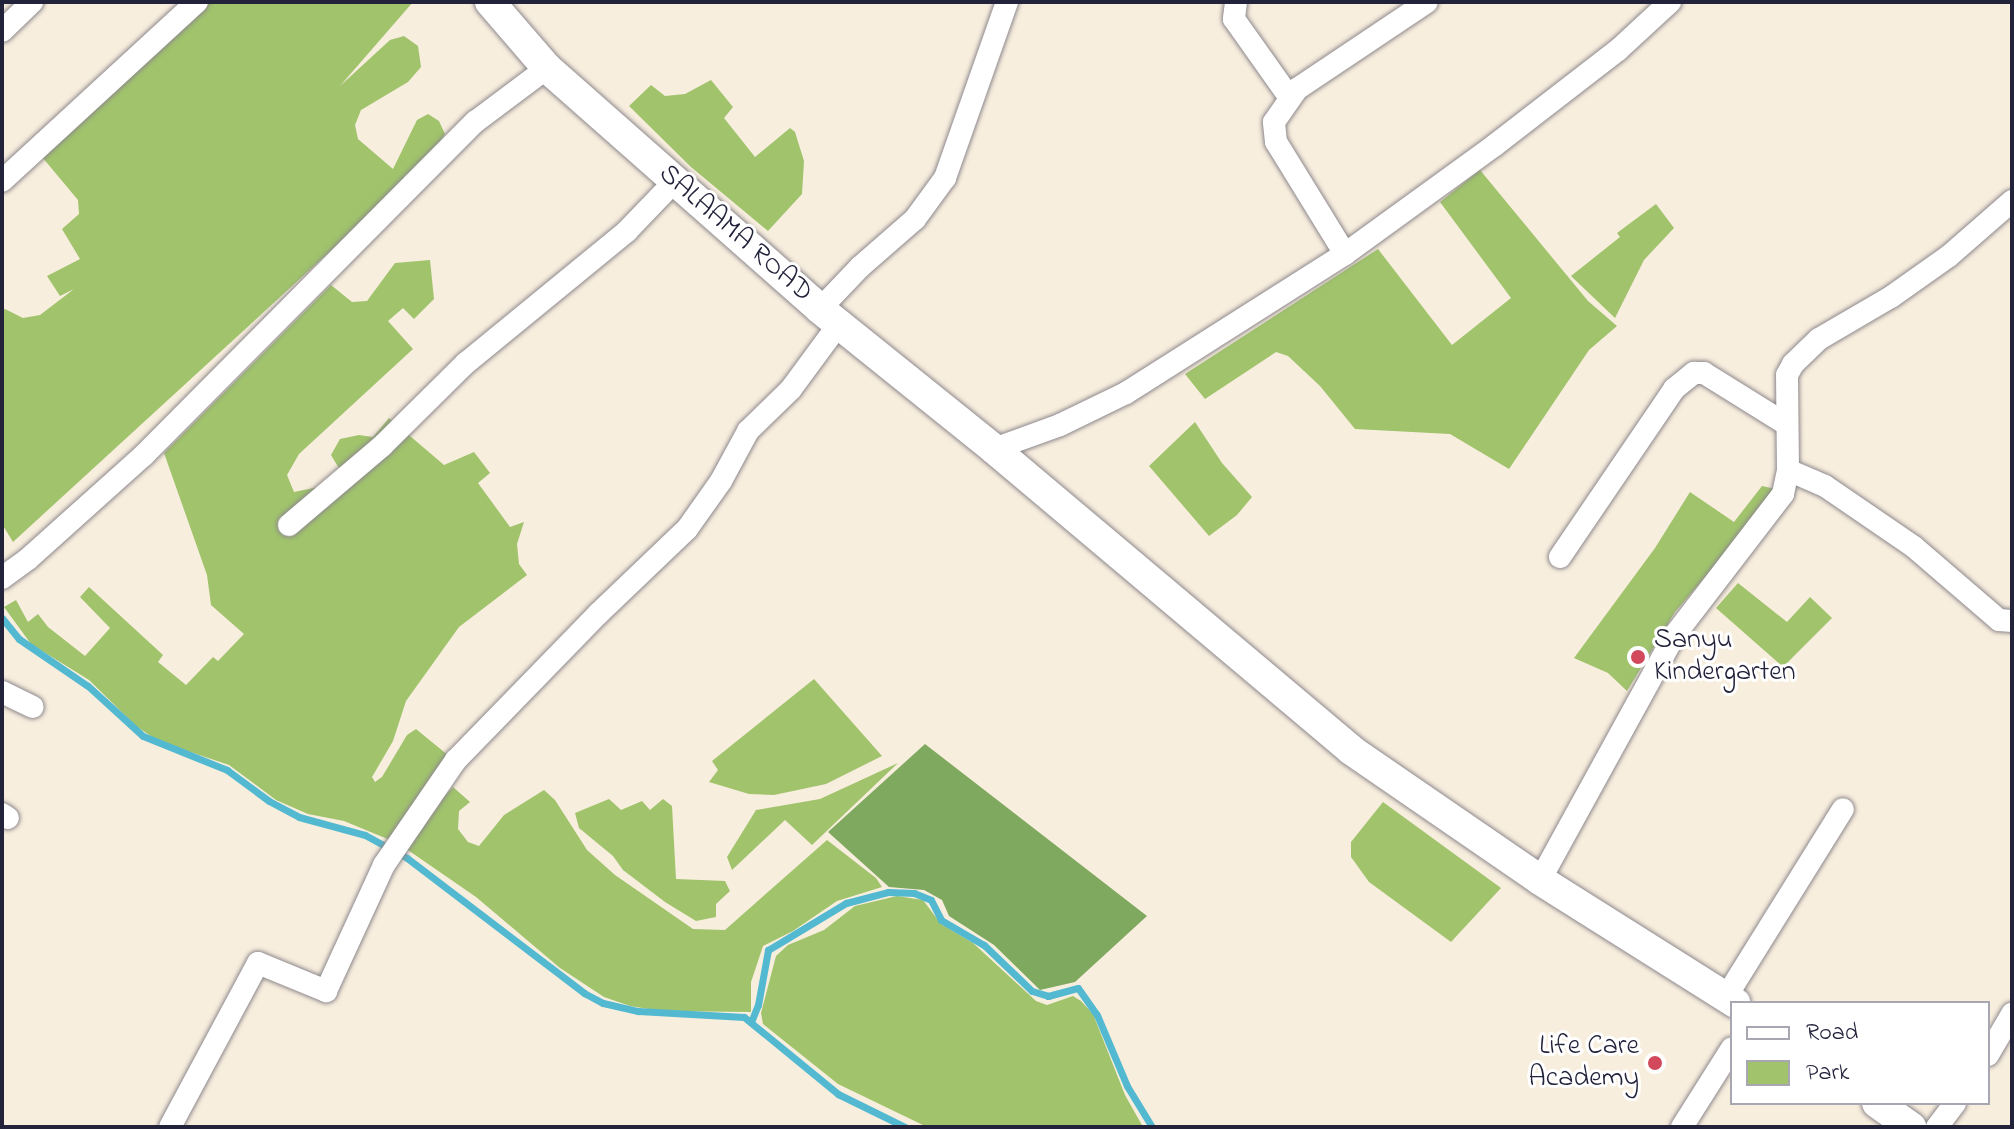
<!DOCTYPE html>
<style>
body{margin:0}
#map{position:relative;width:2014px;height:1129px;overflow:hidden;background:#f8eede;font-family:"Indie Flower",sans-serif}
div>[style]{position:absolute}
[style*='--x']{left:calc(var(--x)*1px);top:calc(var(--y)*1px);width:calc(var(--w)*1px);rotate:calc(var(--a)*1deg)}
.green>*{inset:0;background:#a0c36c}
.forest>*{inset:0;background:#80a960}
.stream>*{height:7px;margin:-3.5px;padding:0 3.5px;transform-origin:3.5px;border-radius:3.5px;background:#53b9d1}
.roads{filter:drop-shadow(0 0 2px #8d888c) drop-shadow(0 0 2px #8d888c)}
.minor>*{height:22px;margin:-11px;padding:0 11px;transform-origin:11px;border-radius:11px;background:#fff}
.secondary>*{height:30px;margin:-15px;padding:0 15px;transform-origin:15px;border-radius:15px;background:#fff}
.dots>*{width:22px;height:22px;translate:-50% -50%;box-sizing:border-box;border:4px solid #fff;border-radius:50%}
span{translate:-50% -50%;white-space:nowrap;text-align:center;line-height:1.15;-webkit-text-stroke:6px #fff;paint-order:stroke}
.street-label{font-size:28px;color:#22223b}
.poi-label{font-size:28px;color:#22223b}
.left{translate:0 -50%;text-align:left}
.right{translate:-100% -50%;text-align:right}
.frame{position:absolute;inset:0;border:4px solid #22223b;pointer-events:none}
.legend{position:absolute;left:1730px;top:1001px;width:260px;height:104px;box-sizing:border-box;background:#fff;border:2px solid #a7a7b1;margin:0;padding:10px 14px;list-style:none;font-size:24px;color:#22223b}
.legend li{display:flex;align-items:center;gap:16px;height:40px}
.legend b{width:40px;border:2px solid #a7a7b1}
</style>
<div id="map">
<div class="green">
<i style="clip-path:polygon(207px 2px,413px 2px,340px 86px,390px 40px,404px 36px,418px 46px,421px 67px,408px 82px,361px 110px,355px 125px,358px 139px,393px 169px,417px 120px,428px 114px,439px 121px,445px 134px,435px 150px,387px 199px,13px 542px,2px 524px,2px 311px,5px 309px,23px 318px,40px 315px,74px 289px,60px 296px,47px 276px,80px 259px,62px 229px,79px 214px,78px 200px,42px 157px)"></i>
<i style="clip-path:polygon(711px 80px,733px 107px,724px 118px,755px 157px,790px 128px,795px 132px,804px 161px,802px 194px,768px 231px,691px 167px,629px 106px,651px 85px,665px 96px,685px 94px)"></i>
<i style="clip-path:polygon(1480px 170px,1588px 301px,1617px 326px,1589px 350px,1509px 469px,1450px 434px,1355px 429px,1320px 386px,1288px 356px,1276px 352px,1205px 399px,1185px 374px,1378px 249px,1452px 345px,1511px 298px,1440px 202px)"></i>
<i style="clip-path:polygon(1656px 204px,1674px 228px,1644px 260px,1615px 318px,1571px 276px,1620px 237px,1617px 233px)"></i>
<i style="clip-path:polygon(430px 260px,434px 299px,414px 319px,403px 308px,388px 321px,413px 349px,299px 454px,287px 475px,294px 492px,318px 487px,340px 470px,331px 455px,340px 439px,359px 435px,373px 437px,389px 418px,444px 465px,474px 452px,490px 473px,478px 483px,510px 527px,524px 522px,517px 544px,519px 564px,527px 575px,459px 627px,406px 701px,393px 741px,372px 777px,375px 782px,382px 777px,407px 735px,416px 729px,449px 756px,390px 840px,344px 821px,308px 814px,276px 800px,229px 765px,158px 741px,136px 726px,89px 680px,31px 644px,4px 607px,16px 600px,28px 622px,38px 614px,48px 627px,85px 656px,110px 628px,80px 597px,89px 587px,163px 655px,158px 662px,186px 685px,213px 657px,218px 661px,244px 634px,211px 605px,207px 575px,164px 453px,331px 285px,352px 302px,367px 301px,395px 263px)"></i>
<i style="clip-path:polygon(1195px 422px,1222px 463px,1252px 497px,1237px 515px,1209px 536px,1149px 466px)"></i>
<i style="clip-path:polygon(1762px 486px,1780px 490px,1675px 612px,1627px 691px,1608px 673px,1574px 658px,1655px 548px,1690px 492px,1734px 522px)"></i>
<i style="clip-path:polygon(1738px 583px,1787px 622px,1810px 597px,1832px 618px,1783px 667px,1716px 608px)"></i>
<i style="clip-path:polygon(814px 679px,882px 756px,826px 784px,774px 795px,749px 794px,709px 782px,718px 770px,712px 761px)"></i>
<i style="clip-path:polygon(898px 763px,812px 845px,785px 820px,732px 870px,727px 857px,756px 810px,820px 799px)"></i>
<i style="clip-path:polygon(453px 787px,470px 802px,459px 811px,458px 829px,468px 842px,479px 846px,504px 815px,544px 790px,555px 800px,587px 850px,615px 875px,693px 929px,725px 930px,827px 840px,876px 878px,882px 887px,837px 901px,793px 931px,763px 946px,751px 982px,751px 1012px,661px 1011px,630px 1006px,604px 997px,560px 968px,476px 897px,405px 848px,424px 819px)"></i>
<i style="clip-path:polygon(609px 799px,621px 810px,642px 801px,650px 810px,663px 799px,672px 806px,676px 879px,725px 881px,730px 891px,716px 904px,716px 917px,696px 921px,665px 902px,623px 870px,613px 856px,579px 828px,575px 813px)"></i>
<i style="clip-path:polygon(1383px 802px,1501px 888px,1451px 942px,1369px 882px,1351px 857px,1351px 842px)"></i>
<i style="clip-path:polygon(897px 896px,923px 900px,941px 924px,973px 943px,1036px 1001px,1047px 1005px,1073px 996px,1081px 1001px,1093px 1014px,1125px 1095px,1143px 1127px,927px 1127px,838px 1084px,763px 1024px,761px 1013px,776px 956px,788px 945px,824px 930px,855px 906px)"></i>
</div>
<div class="forest">
<i style="clip-path:polygon(925px 744px,1147px 916px,1075px 982px,1040px 990px,994px 945px,949px 916px,942px 900px,924px 890px,889px 887px,828px 832px)"></i>
</div>
<div class="stream">
<i style="--x:2;--y:618;--w:27;--a:51"></i>
<i style="--x:19;--y:639;--w:83;--a:34.3"></i>
<i style="--x:88;--y:686;--w:74;--a:42.3"></i>
<i style="--x:143;--y:736;--w:91;--a:22"></i>
<i style="--x:227;--y:770;--w:52;--a:36.4"></i>
<i style="--x:269;--y:801;--w:34;--a:28"></i>
<i style="--x:299;--y:817;--w:68;--a:15.3"></i>
<i style="--x:365;--y:835;--w:48;--a:28.7"></i>
<i style="--x:407;--y:858;--w:223;--a:37.3"></i>
<i style="--x:584;--y:993;--w:21;--a:28"></i>
<i style="--x:603;--y:1003;--w:36;--a:13"></i>
<i style="--x:638;--y:1011;--w:106;--a:3.2"></i>
<i style="--x:744;--y:1017;--w:122;--a:39.3"></i>
<i style="--x:838;--y:1094;--w:75;--a:26.2"></i>
<i style="--x:751;--y:1022;--w:18;--a:-68"></i>
<i style="--x:758;--y:1005;--w:56;--a:-79.7"></i>
<i style="--x:768;--y:950;--w:91;--a:-31.1"></i>
<i style="--x:846;--y:903;--w:43;--a:-14.7"></i>
<i style="--x:888;--y:892;--w:26;--a:2"></i>
<i style="--x:914;--y:893;--w:18;--a:22"></i>
<i style="--x:931;--y:900;--w:22;--a:63"></i>
<i style="--x:941;--y:920;--w:50;--a:30.2"></i>
<i style="--x:984;--y:945;--w:66;--a:43.8"></i>
<i style="--x:1032;--y:991;--w:17;--a:17"></i>
<i style="--x:1048;--y:996;--w:31;--a:-15"></i>
<i style="--x:1078;--y:988;--w:33;--a:55"></i>
<i style="--x:1097;--y:1015;--w:77;--a:67.1"></i>
<i style="--x:1127;--y:1086;--w:48;--a:58.6"></i>
</div>
<div class="roads">
<div class="minor">
<i style="--x:1236;--y:2;--w:17;--a:97"></i>
<i style="--x:1234;--y:19;--w:97;--a:54.7"></i>
<i style="--x:2;--y:31;--w:42;--a:-44"></i>
<i style="--x:2;--y:181;--w:265;--a:-42.6"></i>
<i style="--x:1345;--y:254;--w:132;--a:-121.6"></i>
<i style="--x:1276;--y:142;--w:20;--a:-96"></i>
<i style="--x:1274;--y:122;--w:40;--a:-55.1"></i>
<i style="--x:1297;--y:89;--w:156;--a:-33.8"></i>
<i style="--x:820;--y:309;--w:58;--a:-46.4"></i>
<i style="--x:860;--y:267;--w:73;--a:-41.1"></i>
<i style="--x:915;--y:219;--w:51;--a:-53.8"></i>
<i style="--x:945;--y:178;--w:187;--a:-70.6"></i>
<i style="--x:994;--y:449;--w:70;--a:-20"></i>
<i style="--x:1060;--y:425;--w:73;--a:-25.9"></i>
<i style="--x:1126;--y:393;--w:259;--a:-32.4"></i>
<i style="--x:1345;--y:254;--w:185;--a:-36"></i>
<i style="--x:1495;--y:145;--w:155;--a:-37.7"></i>
<i style="--x:1618;--y:50;--w:71;--a:-42.7"></i>
<i style="--x:1788;--y:470;--w:40;--a:23.4"></i>
<i style="--x:1825;--y:486;--w:108;--a:34.4"></i>
<i style="--x:1914;--y:547;--w:112;--a:40.7"></i>
<i style="--x:1999;--y:620;--w:13;--a:4"></i>
<i style="--x:289;--y:525;--w:122;--a:-40.3"></i>
<i style="--x:382;--y:446;--w:118;--a:-44.7"></i>
<i style="--x:466;--y:363;--w:208;--a:-39.3"></i>
<i style="--x:627;--y:231;--w:69;--a:-46.2"></i>
<i style="--x:1560;--y:557;--w:203;--a:-55.8"></i>
<i style="--x:1674;--y:389;--w:26;--a:-39"></i>
<i style="--x:1694;--y:373;--w:10;--a:0"></i>
<i style="--x:1704;--y:373;--w:97;--a:31.9"></i>
<i style="--x:2;--y:578;--w:32;--a:-36"></i>
<i style="--x:28;--y:559;--w:156;--a:-41.9"></i>
<i style="--x:144;--y:455;--w:470;--a:-45.2"></i>
<i style="--x:475;--y:122;--w:90;--a:-36.9"></i>
<i style="--x:2;--y:692;--w:34;--a:26"></i>
<i style="--x:2;--y:814;--w:7;--a:34"></i>
<i style="--x:1540;--y:880;--w:278;--a:-61.2"></i>
<i style="--x:1674;--y:636;--w:179;--a:-52.5"></i>
<i style="--x:1783;--y:494;--w:25;--a:-78"></i>
<i style="--x:1788;--y:470;--w:95;--a:-90.6"></i>
<i style="--x:1787;--y:375;--w:13;--a:-61"></i>
<i style="--x:1793;--y:364;--w:36;--a:-44"></i>
<i style="--x:1819;--y:339;--w:83;--a:-30.3"></i>
<i style="--x:1891;--y:297;--w:71;--a:-35.3"></i>
<i style="--x:1949;--y:256;--w:84;--a:-41.1"></i>
<i style="--x:1726;--y:997;--w:221;--a:-58.1"></i>
<i style="--x:1988;--y:1055;--w:48;--a:-59.7"></i>
<i style="--x:170;--y:1127;--w:186;--a:-61.8"></i>
<i style="--x:258;--y:963;--w:74;--a:22.4"></i>
<i style="--x:326;--y:991;--w:139;--a:-65.3"></i>
<i style="--x:384;--y:865;--w:127;--a:-55.6"></i>
<i style="--x:456;--y:760;--w:204;--a:-45.8"></i>
<i style="--x:598;--y:614;--w:123;--a:-43.7"></i>
<i style="--x:687;--y:529;--w:59;--a:-54.7"></i>
<i style="--x:721;--y:481;--w:57;--a:-61.6"></i>
<i style="--x:748;--y:431;--w:60;--a:-44.3"></i>
<i style="--x:791;--y:389;--w:81;--a:-53.6"></i>
<i style="--x:1682;--y:1127;--w:93;--a:-57.7"></i>
<i style="--x:1937;--y:1127;--w:30;--a:-53"></i>
</div>
<div class="secondary">
<i style="--x:490;--y:2;--w:87;--a:49.2"></i>
<i style="--x:547;--y:68;--w:364;--a:41.4"></i>
<i style="--x:820;--y:309;--w:223;--a:38.8"></i>
<i style="--x:994;--y:449;--w:467;--a:40.1"></i>
<i style="--x:1351;--y:750;--w:229;--a:34.5"></i>
<i style="--x:1540;--y:880;--w:231;--a:32.2"></i>
<i style="--x:1877;--y:1103;--w:42;--a:35.2"></i>
</div>
</div>
<div class="dots">
<i style="left:1638px;top:657px;background:#d1495b"></i>
<i style="left:1655px;top:1063px;background:#d1495b"></i>
</div>
<div class="street-label">
<span style="left:735px;top:234px;rotate:41deg">SALAAMA ROAD</span>
</div>
<div class="poi-label">
<span class="left" style="left:1654px;top:657px">Sanyu<br>Kindergarten</span>
<span class="right" style="left:1639px;top:1063px">Life Care<br>Academy</span>
</div>
<div class="frame"></div>
<ul class="legend">
<li><b style="height:10px;background:#fff"></b>Road</li>
<li><b style="height:22px;background:#a0c36c"></b>Park</li>
</ul>
</div>
